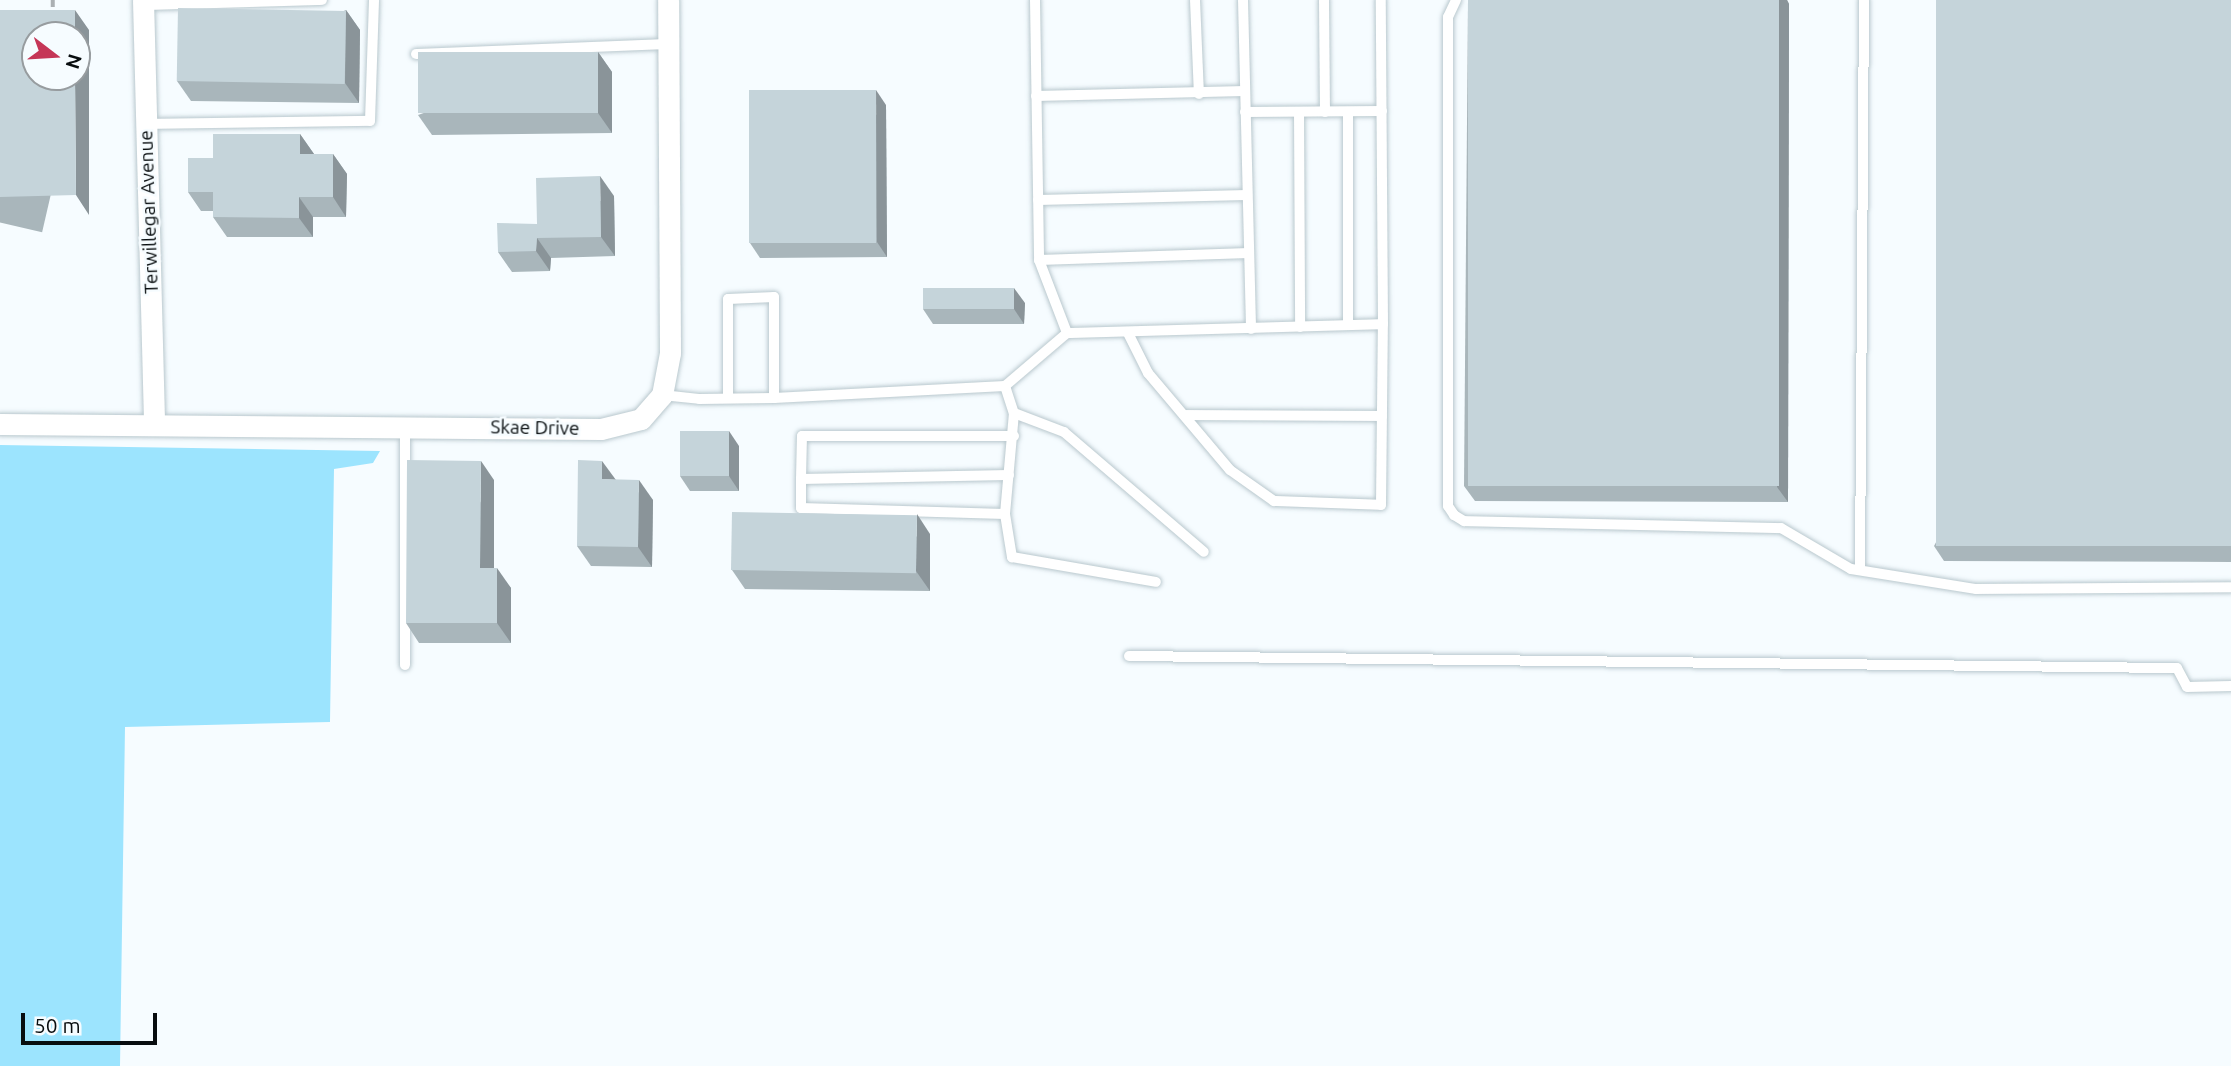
<!DOCTYPE html>
<style>
body{margin:0}
#map{position:relative;width:2231px;height:1066px;overflow:hidden;background:#f6fcff;font-family:Ubuntu,sans-serif}
div>[style]{position:absolute}
[style*='--x']{left:calc(var(--x)*1px);top:calc(var(--y)*1px);width:calc(var(--w)*1px);rotate:calc(var(--a)*1deg)}
.green>*{inset:0;background:#9ce4fe}
.path>*{height:3.5px;margin-top:-1.75px;transform-origin:0;background:repeating-linear-gradient(90deg,#abb0b3 0 7px,transparent 0 10.5px)}
.roads{filter:drop-shadow(0 0 2px #b9c8ce) drop-shadow(0 0 2px #b9c8ce)}
.lane>*{height:10px;margin:-5px;padding:0 5px;transform-origin:5px;border-radius:5px;background:#fff}
.street>*{height:21px;margin:-10.5px;padding:0 10.5px;transform-origin:10.5px;border-radius:10.5px;background:#fff}
.wall>*{inset:0;background:#a9b6bb;transform-origin:0 0}
.shaded-wall>*{inset:0;background:#8a9499}
.building>*{inset:0;background:#c5d4da;transform-origin:0 0}
span{translate:-50% -50%;white-space:nowrap;text-align:center;line-height:1.15;-webkit-text-stroke:5px #f6fcff;paint-order:stroke}
.street-label{font-size:19px;color:#080d0f}
.north{position:absolute;left:21px;top:21px;width:70px;height:70px;box-sizing:border-box;background:#f6fcff;border:2px solid #979c9f;border-radius:50%;rotate:107deg;font-size:19px;font-weight:700;line-height:28px;text-align:center;color:#080d0f}
.north::after{content:'';display:block;margin:auto;width:24px;height:32px;background:#c53657;clip-path:polygon(50% 0,100% 100%,50% 72%,0 100%)}
.scale{position:absolute;left:21px;top:1013px;width:136px;height:32px;box-sizing:border-box;border:4px solid #080d0f;border-top:0;padding-left:9px;font-size:21px;line-height:24px;white-space:nowrap;color:#080d0f;-webkit-text-stroke:5px #f6fcff;paint-order:stroke}
</style>
<div id="map">
<div class="green">
<i style="clip-path:polygon(0 445px,380px 451px,373px 463px,334px 469px,330px 722px,125px 727px,120px 1066px,0 1066px)"></i>
</div>
<div class="path">
<i style="--x:53;--y:0;--w:12;--a:90"></i>
</div>
<div class="roads">
<div class="lane">
<i style="--x:1035;--y:0;--w:260;--a:89.1"></i>
<i style="--x:1039;--y:260;--w:78;--a:69"></i>
<i style="--x:1195;--y:0;--w:94;--a:87.6"></i>
<i style="--x:1243;--y:0;--w:329;--a:88.6"></i>
<i style="--x:1324;--y:0;--w:112;--a:89.5"></i>
<i style="--x:1456;--y:0;--w:19;--a:115"></i>
<i style="--x:1448;--y:17;--w:489;--a:90"></i>
<i style="--x:1448;--y:506;--w:11;--a:56"></i>
<i style="--x:1454;--y:515;--w:12;--a:31"></i>
<i style="--x:1464;--y:521;--w:317;--a:1.3"></i>
<i style="--x:1781;--y:528;--w:81;--a:30.4"></i>
<i style="--x:1851;--y:569;--w:127;--a:9.1"></i>
<i style="--x:1976;--y:589;--w:255;--a:-0.4"></i>
<i style="--x:143;--y:5;--w:179;--a:-1.6"></i>
<i style="--x:416;--y:54;--w:252;--a:-2.3"></i>
<i style="--x:1036;--y:96;--w:209;--a:-1.4"></i>
<i style="--x:1245;--y:112;--w:137;--a:-0.4"></i>
<i style="--x:1299;--y:112;--w:215;--a:89.7"></i>
<i style="--x:1348;--y:112;--w:213;--a:90"></i>
<i style="--x:146;--y:124;--w:224;--a:-0.8"></i>
<i style="--x:370;--y:121;--w:121;--a:-88.1"></i>
<i style="--x:1038;--y:200;--w:209;--a:-1.4"></i>
<i style="--x:1039;--y:260;--w:210;--a:-1.9"></i>
<i style="--x:1128;--y:333;--w:45;--a:63.4"></i>
<i style="--x:1148;--y:373;--w:127;--a:49.8"></i>
<i style="--x:1230;--y:470;--w:54;--a:35.2"></i>
<i style="--x:1274;--y:501;--w:107;--a:2.1"></i>
<i style="--x:1381;--y:505;--w:181;--a:-89.4"></i>
<i style="--x:1005;--y:386;--w:82;--a:-40.5"></i>
<i style="--x:1067;--y:333;--w:316;--a:-1.6"></i>
<i style="--x:1383;--y:324;--w:324;--a:-90.4"></i>
<i style="--x:662;--y:395;--w:37;--a:6"></i>
<i style="--x:699;--y:399;--w:75;--a:-0.8"></i>
<i style="--x:774;--y:398;--w:101;--a:-90"></i>
<i style="--x:774;--y:297;--w:46;--a:177.5"></i>
<i style="--x:728;--y:299;--w:99;--a:90"></i>
<i style="--x:774;--y:398;--w:231;--a:-3"></i>
<i style="--x:1005;--y:386;--w:28;--a:72"></i>
<i style="--x:1014;--y:413;--w:101;--a:95.1"></i>
<i style="--x:1005;--y:514;--w:44;--a:80.8"></i>
<i style="--x:1012;--y:557;--w:146;--a:9.8"></i>
<i style="--x:1014;--y:413;--w:53;--a:20.8"></i>
<i style="--x:1064;--y:432;--w:184;--a:40.6"></i>
<i style="--x:1184;--y:415;--w:198;--a:0.3"></i>
<i style="--x:1009;--y:475;--w:208;--a:178.9"></i>
<i style="--x:801;--y:479;--w:43;--a:-88.7"></i>
<i style="--x:802;--y:436;--w:212;--a:0"></i>
<i style="--x:801;--y:479;--w:29;--a:90"></i>
<i style="--x:801;--y:508;--w:204;--a:1.7"></i>
<i style="--x:1860;--y:570;--w:570;--a:-89.6"></i>
<i style="--x:1129;--y:656;--w:1048;--a:0.66"></i>
<i style="--x:2177;--y:668;--w:21;--a:62"></i>
<i style="--x:2187;--y:687;--w:44;--a:-1.3"></i>
<i style="--x:405;--y:665;--w:238;--a:-90"></i>
</div>
<div class="street">
<i style="--x:143;--y:0;--w:424;--a:88.5"></i>
<i style="--x:0;--y:424;--w:601;--a:0.48"></i>
<i style="--x:601;--y:429;--w:41;--a:-14"></i>
<i style="--x:641;--y:419;--w:32;--a:-49"></i>
<i style="--x:662;--y:395;--w:43;--a:-79.2"></i>
<i style="--x:670;--y:353;--w:353;--a:-90.3"></i>
</div>
</div>
<div class="wall">
<i style="clip-path:polygon(1468px 0,1787px 0,1789px 4px,1788px 502px,1475px 501px,1464px 486px)"></i>
<i style="clip-path:polygon(2231px 0,2231px 562px,1944px 561px,1934px 546px)"></i>
<i style="left:0;top:10px;width:91px;height:207px;rotate:13deg"></i>
<i style="clip-path:polygon(346px 10px,360px 30px,359px 103px,191px 101px,177px 81px)"></i>
<i style="clip-path:polygon(598px 52px,612px 72px,612px 133px,432px 135px,418px 115px)"></i>
<i style="clip-path:polygon(886px 105px,887px 257px,760px 258px,750px 243px)"></i>
<i style="clip-path:polygon(300px 134px,314px 154px,333px 154px,347px 174px,346px 217px,313px 217px,313px 237px,227px 237px,213px 217px,213px 211px,201px 211px,188px 192px,213px 158px)"></i>
<i style="clip-path:polygon(614px 196px,615px 256px,551px 258px,550px 271px,512px 272px,498px 252px,537px 224px)"></i>
<i style="clip-path:polygon(1025px 303px,1024px 324px,933px 324px,923px 309px)"></i>
<i style="clip-path:polygon(739px 446px,739px 491px,690px 491px,680px 476px)"></i>
<i style="clip-path:polygon(494px 480px,494px 568px,511px 588px,511px 643px,419px 643px,406px 623px)"></i>
<i style="clip-path:polygon(615px 480px,653px 500px,652px 567px,591px 566px,577px 546px)"></i>
<i style="clip-path:polygon(930px 534px,930px 591px,745px 589px,732px 570px)"></i>
</div>
<div class="shaded-wall">
<i style="clip-path:polygon(1779px 0,1787px 0,1789px 4px,1788px 502px,1777px 487px)"></i>
<i style="clip-path:polygon(75px 10px,89px 30px,89px 215px,76px 195px,75px 77px,77px 77px,77px 35px,75px 35px)"></i>
<i style="clip-path:polygon(346px 10px,360px 30px,359px 103px,345px 83px)"></i>
<i style="clip-path:polygon(598px 52px,612px 72px,612px 133px,598px 113px)"></i>
<i style="clip-path:polygon(876px 90px,886px 105px,887px 257px,877px 242px)"></i>
<i style="clip-path:polygon(300px 134px,314px 154px,300px 154px)"></i>
<i style="clip-path:polygon(333px 154px,347px 174px,346px 217px,333px 197px)"></i>
<i style="clip-path:polygon(600px 176px,614px 196px,615px 256px,601px 237px)"></i>
<i style="clip-path:polygon(299px 197px,313px 217px,313px 237px,299px 218px)"></i>
<i style="clip-path:polygon(537px 238px,551px 258px,550px 271px,536px 251px)"></i>
<i style="clip-path:polygon(1014px 288px,1025px 303px,1024px 324px,1014px 309px)"></i>
<i style="clip-path:polygon(729px 431px,739px 446px,739px 491px,729px 476px)"></i>
<i style="clip-path:polygon(481px 461px,494px 480px,494px 588px,480px 568px)"></i>
<i style="clip-path:polygon(602px 461px,616px 480px,602px 479px)"></i>
<i style="clip-path:polygon(639px 480px,653px 500px,652px 567px,638px 547px)"></i>
<i style="clip-path:polygon(917px 514px,930px 534px,930px 591px,916px 571px)"></i>
<i style="clip-path:polygon(497px 568px,511px 588px,511px 643px,497px 623px)"></i>
</div>
<div class="building">
<i style="left:1468px;top:0;width:311px;height:486px"></i>
<i style="left:1936px;top:0;width:295px;height:546px"></i>
<i style="left:178px;top:8px;width:168px;height:73px;rotate:1deg"></i>
<i style="clip-path:polygon(0 10px,75px 10px,75px 35px,35px 35px,35px 77px,75px 77px,76px 195px,0 197px)"></i>
<i style="left:598px;top:52px;width:61px;height:180px;rotate:90deg"></i>
<i style="left:749px;top:90px;width:127px;height:153px"></i>
<i style="clip-path:polygon(213px 134px,300px 134px,300px 154px,333px 154px,333px 197px,299px 197px,299px 218px,213px 217px,213px 192px,188px 192px,188px 158px,213px 158px)"></i>
<i style="clip-path:polygon(600px 176px,601px 237px,537px 238px,536px 251px,498px 252px,497px 223px,537px 224px,536px 178px)"></i>
<i style="left:923px;top:288px;width:91px;height:21px"></i>
<i style="left:680px;top:431px;width:49px;height:45px"></i>
<i style="clip-path:polygon(407px 460px,481px 461px,480px 568px,497px 568px,497px 623px,406px 623px)"></i>
<i style="clip-path:polygon(578px 460px,602px 461px,602px 479px,639px 480px,638px 547px,577px 546px)"></i>
<i style="left:732px;top:512px;width:185px;height:58px;rotate:1deg"></i>
</div>
<div class="street-label">
<span style="left:149px;top:212px;rotate:-92deg">Terwillegar Avenue</span>
<span style="left:535px;top:428px;rotate:1deg">Skae Drive</span>
</div>
<div class="north">N</div>
<div class="scale">50 m</div>
</div>
